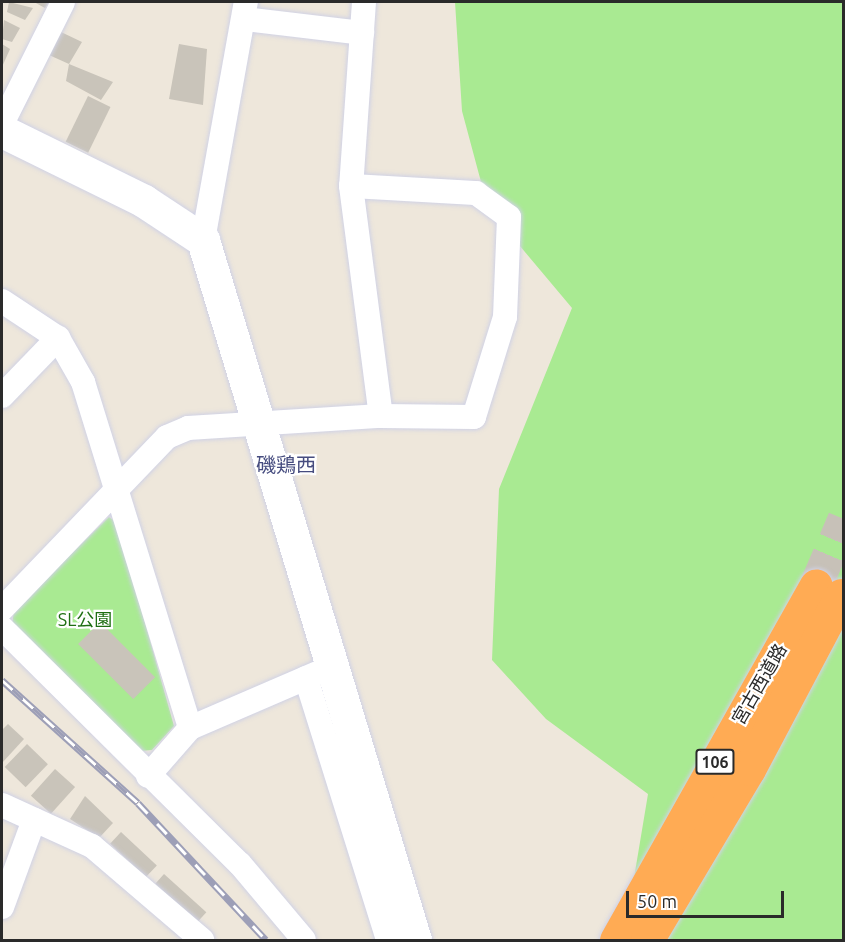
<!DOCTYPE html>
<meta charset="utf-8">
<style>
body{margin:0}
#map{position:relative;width:845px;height:942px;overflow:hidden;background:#eee7db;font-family:Ubuntu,"Noto Sans JP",sans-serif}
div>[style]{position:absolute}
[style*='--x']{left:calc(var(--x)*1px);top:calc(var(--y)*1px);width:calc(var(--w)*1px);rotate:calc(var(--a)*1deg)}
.green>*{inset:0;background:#a9ea92}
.building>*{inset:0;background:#c9c4ba;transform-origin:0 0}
.highway-tunnel>*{height:33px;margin-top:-16.5px;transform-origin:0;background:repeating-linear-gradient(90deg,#c7c1b8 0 33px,transparent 0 49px)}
.roads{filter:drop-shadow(0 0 2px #d0d2e5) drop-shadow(0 0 2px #d0d2e5)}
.street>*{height:24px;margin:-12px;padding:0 12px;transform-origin:12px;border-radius:12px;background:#fff}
.secondary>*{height:33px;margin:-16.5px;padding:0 16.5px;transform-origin:16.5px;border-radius:16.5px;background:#fff}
.highway>*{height:33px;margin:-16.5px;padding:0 16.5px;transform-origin:16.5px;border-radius:16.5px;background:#ffab54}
.rail>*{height:7px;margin-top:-3.5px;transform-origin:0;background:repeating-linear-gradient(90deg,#fff 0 14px,#9d9fb7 0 28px);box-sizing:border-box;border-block:2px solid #9d9fb7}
span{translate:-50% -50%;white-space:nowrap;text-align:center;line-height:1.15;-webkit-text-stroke:4.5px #fff;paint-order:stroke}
.shield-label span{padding:2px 4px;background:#fff;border:2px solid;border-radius:4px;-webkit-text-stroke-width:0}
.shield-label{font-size:16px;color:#2a2a2a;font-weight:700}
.park-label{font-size:18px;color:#1f6f13}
.street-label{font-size:18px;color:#2a2a2a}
.neighbourhood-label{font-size:20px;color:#464c7f}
.frame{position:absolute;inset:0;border:3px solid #2a2a2a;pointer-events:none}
.scale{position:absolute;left:626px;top:891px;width:158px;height:27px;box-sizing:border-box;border:3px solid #2a2a2a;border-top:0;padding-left:8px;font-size:18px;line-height:21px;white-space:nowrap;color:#2a2a2a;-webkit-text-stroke:4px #fff;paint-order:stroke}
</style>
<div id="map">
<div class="green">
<i style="clip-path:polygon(455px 2px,843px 2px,843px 940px,617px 940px,625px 932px,648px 794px,546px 719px,492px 660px,499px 489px,572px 308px,488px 208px,462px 111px)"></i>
<i style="clip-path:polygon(109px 517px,117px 523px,174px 726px,152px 750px,140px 751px,12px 626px,14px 610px)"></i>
</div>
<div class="building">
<i style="clip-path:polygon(9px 2px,33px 8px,25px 20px,7px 12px)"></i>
<i style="clip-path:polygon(34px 2px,49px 2px,45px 8px)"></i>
<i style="clip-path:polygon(4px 20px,20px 28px,12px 42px,2px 39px)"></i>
<i style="clip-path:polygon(61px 32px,82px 42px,69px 64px,113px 82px,101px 100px,66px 81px,69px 64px,49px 55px)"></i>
<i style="clip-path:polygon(2px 44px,10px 49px,2px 67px)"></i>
<i style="clip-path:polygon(179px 44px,207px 49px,203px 105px,169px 99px)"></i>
<i style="left:88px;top:96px;width:25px;height:51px;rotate:26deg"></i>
<i style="left:100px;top:622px;width:78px;height:31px;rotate:45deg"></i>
<i style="clip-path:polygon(8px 724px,24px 739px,2px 763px,2px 730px)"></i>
<i style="left:27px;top:744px;width:29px;height:32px;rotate:44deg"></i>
<i style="left:55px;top:769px;width:27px;height:36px;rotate:42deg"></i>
<i style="clip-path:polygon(85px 796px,113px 823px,99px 838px,70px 819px)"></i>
<i style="left:121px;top:832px;width:49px;height:16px;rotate:43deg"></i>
<i style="left:164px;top:874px;width:57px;height:13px;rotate:42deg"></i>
</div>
<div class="highway-tunnel">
<i style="--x:816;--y:585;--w:72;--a:-67"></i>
</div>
<div class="roads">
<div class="street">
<i style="--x:364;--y:2;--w:184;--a:94"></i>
<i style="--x:351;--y:186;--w:232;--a:82.6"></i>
<i style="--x:245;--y:19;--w:118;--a:6.8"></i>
<i style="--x:2;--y:124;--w:136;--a:-63.4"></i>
<i style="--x:203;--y:240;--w:242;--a:-79.8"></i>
<i style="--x:2;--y:301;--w:67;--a:33.5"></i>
<i style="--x:58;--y:338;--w:51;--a:60.4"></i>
<i style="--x:83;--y:382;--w:362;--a:72.8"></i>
<i style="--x:2;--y:396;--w:81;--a:-46"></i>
<i style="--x:2;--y:609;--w:238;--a:-46.2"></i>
<i style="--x:167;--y:437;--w:23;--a:-23"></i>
<i style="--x:188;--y:428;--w:193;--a:-3.6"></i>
<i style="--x:381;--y:416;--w:93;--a:0.6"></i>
<i style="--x:474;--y:417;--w:105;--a:-72.8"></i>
<i style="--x:505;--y:317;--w:100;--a:-87.7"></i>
<i style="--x:509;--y:217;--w:41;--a:-144"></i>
<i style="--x:476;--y:193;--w:125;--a:-176.8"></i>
<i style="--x:2;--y:628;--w:335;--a:44.8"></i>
<i style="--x:240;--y:864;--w:99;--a:49.9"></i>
<i style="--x:306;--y:678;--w:275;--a:72.6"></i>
<i style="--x:148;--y:776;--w:64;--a:-48.8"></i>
<i style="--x:190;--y:728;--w:142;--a:-23.3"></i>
<i style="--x:2;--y:805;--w:99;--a:24.5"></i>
<i style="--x:92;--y:846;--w:145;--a:40.5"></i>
<i style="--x:2;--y:907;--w:93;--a:-69.8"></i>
</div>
<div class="secondary">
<i style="--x:2;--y:131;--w:158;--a:26.2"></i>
<i style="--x:144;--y:201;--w:71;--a:33.5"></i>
<i style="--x:203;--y:240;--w:731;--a:73.15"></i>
</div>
<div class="highway">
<i style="--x:616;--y:940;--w:407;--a:-60.6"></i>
<i style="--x:647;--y:940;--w:199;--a:-59.2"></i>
<i style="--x:749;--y:769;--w:197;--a:-62.1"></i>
</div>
</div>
<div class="rail">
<i style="--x:2;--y:680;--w:183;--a:42.1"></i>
<i style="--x:138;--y:803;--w:187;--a:46.9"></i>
</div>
<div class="shield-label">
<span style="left:715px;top:762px">106</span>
</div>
<div class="park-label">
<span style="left:85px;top:619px">SL公園</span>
</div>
<div class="street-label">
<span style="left:759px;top:684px;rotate:-60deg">宮古西道路</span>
</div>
<div class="neighbourhood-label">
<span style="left:286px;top:464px">磯鶏西</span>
</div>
<div class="frame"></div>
<div class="scale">50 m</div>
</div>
